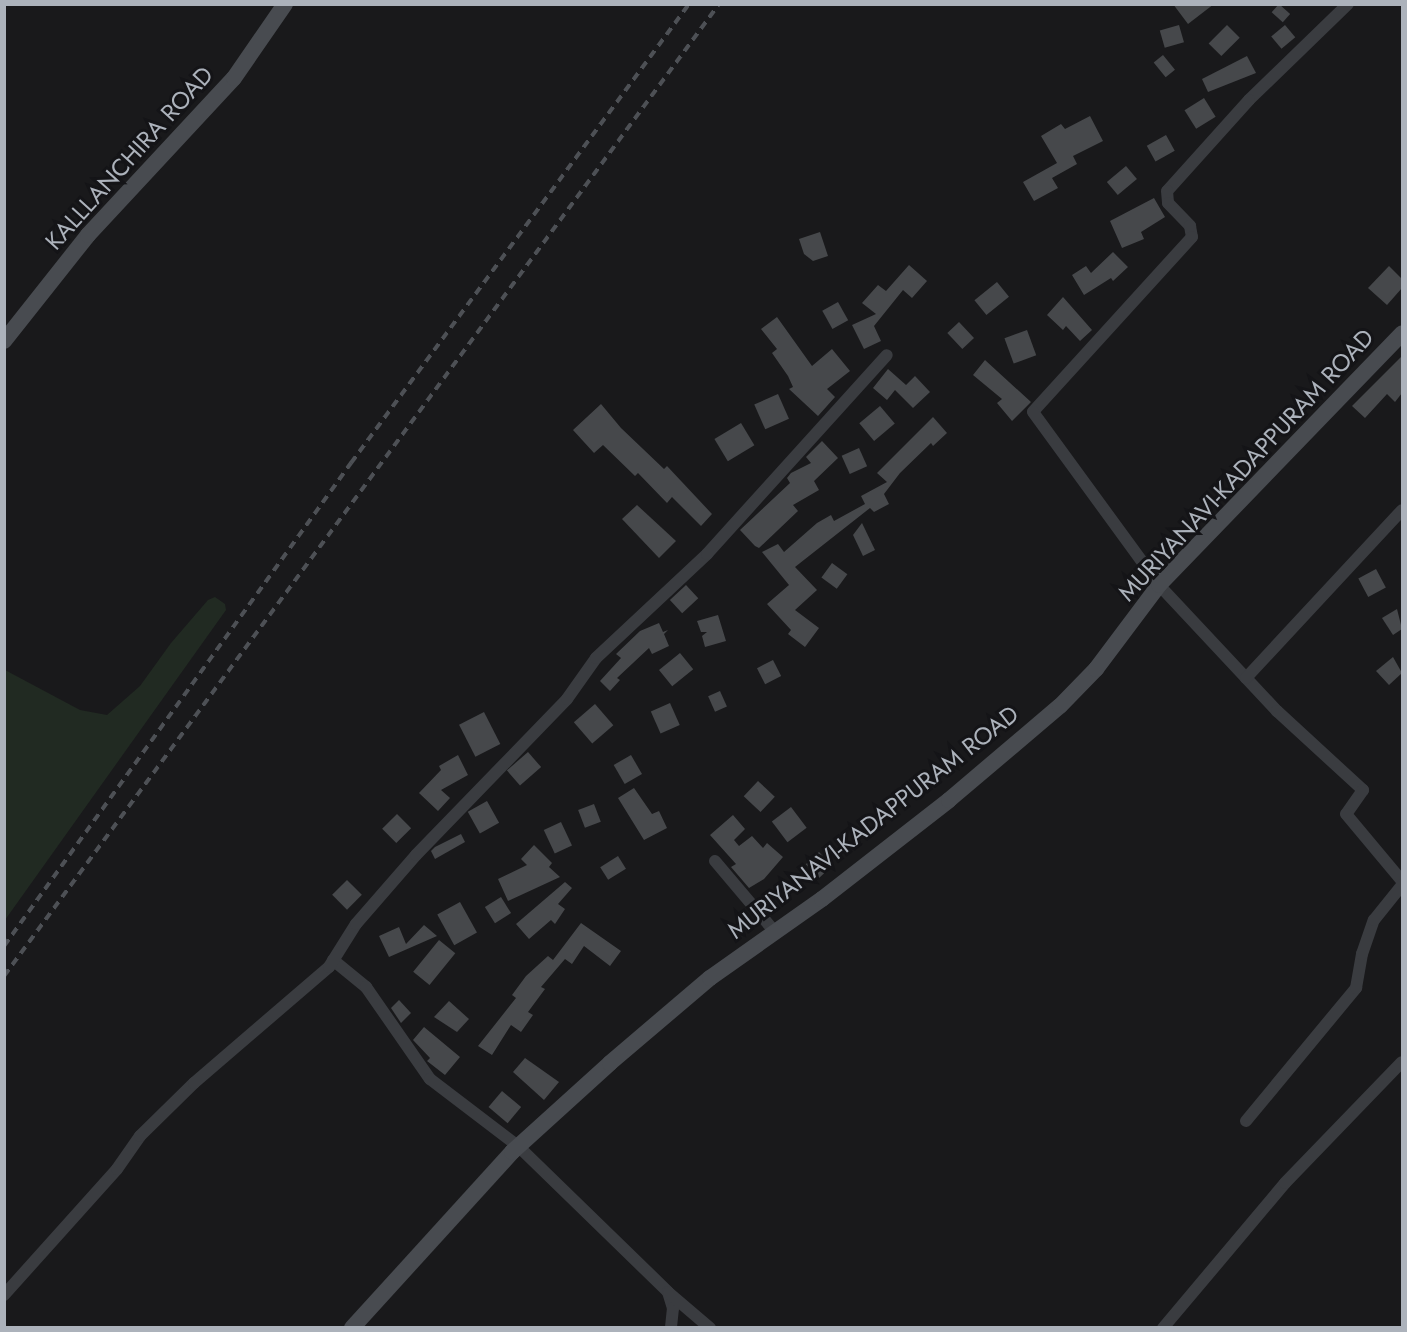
<!DOCTYPE html>
<style>
body{margin:0}
#map{position:relative;width:1407px;height:1332px;overflow:hidden;background:#19191b;font-family:Jost,sans-serif}
div>[style]{position:absolute}
[style*='--x']{left:calc(var(--x)*1px);top:calc(var(--y)*1px);width:calc(var(--w)*1px);rotate:calc(var(--a)*1deg)}
.green>*{inset:0;background:#212a22}
.building>*{inset:0;background:#46484b;transform-origin:0 0}
.street>*{height:12px;margin:-6px;padding:0 6px;transform-origin:6px;border-radius:6px;background:#3a3c40}
.secondary>*{height:16px;margin:-8px;padding:0 8px;transform-origin:8px;border-radius:8px;background:#484b50}
.rail>*{height:4px;margin-top:-2px;transform-origin:0;background:repeating-linear-gradient(90deg,#4d5055 0 8px,transparent 0 14px)}
span{translate:-50% -50%;white-space:nowrap;text-align:center;line-height:1.15;-webkit-text-stroke:6px #141417;paint-order:stroke}
.street-label{font-size:24px;color:#acb2bb}
.frame{position:absolute;inset:0;border:6px solid #acb2bb;pointer-events:none}
</style>
<div id="map">
<div class="green">
<i style="clip-path:polygon(215px 597px,225px 604px,226px 610px,5px 920px,5px 670px,80px 710px,107px 715px,140px 686px,171px 643px,208px 600px)"></i>
</div>
<div class="building">
<i style="clip-path:polygon(1173px 4px,1214px 4px,1188px 24px)"></i>
<i style="left:1279px;top:4px;width:15px;height:11px;rotate:42deg"></i>
<i style="left:1179px;top:25px;width:18px;height:20px;rotate:74deg"></i>
<i style="left:1227px;top:25px;width:18px;height:26px;rotate:45deg"></i>
<i style="left:1285px;top:25px;width:16px;height:18px;rotate:50deg"></i>
<i style="left:1163px;top:55px;width:19px;height:12px;rotate:51deg"></i>
<i style="clip-path:polygon(1247px 56px,1256px 73px,1208px 92px,1202px 79px)"></i>
<i style="left:1204px;top:98px;width:22px;height:23px;rotate:58deg"></i>
<i style="clip-path:polygon(1090px 116px,1103px 141px,1073px 156px,1077px 164px,1052px 178px,1058px 188px,1034px 201px,1023px 182px,1057px 163px,1041px 136px,1061px 124px,1065px 129px)"></i>
<i style="left:1166px;top:135px;width:18px;height:22px;rotate:61deg"></i>
<i style="left:1126px;top:166px;width:17px;height:25px;rotate:50deg"></i>
<i style="clip-path:polygon(1154px 198px,1165px 217px,1141px 232px,1144px 239px,1122px 248px,1110px 221px)"></i>
<i style="clip-path:polygon(820px 232px,828px 256px,813px 261px,804px 254px,799px 239px)"></i>
<i style="clip-path:polygon(1113px 252px,1128px 267px,1113px 281px,1111px 278px,1084px 295px,1072px 275px,1086px 266px,1091px 273px)"></i>
<i style="clip-path:polygon(909px 265px,927px 281px,912px 298px,903px 290px,874px 326px,881px 341px,864px 349px,852px 325px,876px 314px,862px 303px,878px 285px,886px 291px)"></i>
<i style="clip-path:polygon(1389px 266px,1402px 279px,1402px 288px,1387px 305px,1368px 288px)"></i>
<i style="left:997px;top:282px;width:19px;height:29px;rotate:51deg"></i>
<i style="clip-path:polygon(1063px 297px,1092px 330px,1080px 341px,1066px 326px,1063px 330px,1047px 315px)"></i>
<i style="left:838px;top:302px;width:21px;height:18px;rotate:61deg"></i>
<i style="clip-path:polygon(777px 317px,812px 366px,832px 349px,850px 371px,827px 389px,835px 397px,818px 416px,789px 389px,793px 387px,788px 376px,772px 353px,777px 349px,761px 329px)"></i>
<i style="left:959px;top:322px;width:22px;height:16px;rotate:47deg"></i>
<i style="left:1027px;top:330px;width:27px;height:24px;rotate:70deg"></i>
<i style="clip-path:polygon(1402px 356px,1402px 393px,1395px 402px,1387px 394px,1365px 418px,1352px 406px)"></i>
<i style="clip-path:polygon(985px 360px,1031px 402px,1012px 421px,997px 403px,1002px 399px,973px 375px)"></i>
<i style="clip-path:polygon(888px 369px,906px 385px,915px 376px,930px 392px,913px 408px,895px 390px,887px 400px,873px 388px)"></i>
<i style="left:778px;top:394px;width:27px;height:26px;rotate:66deg"></i>
<i style="clip-path:polygon(601px 404px,621px 428px,664px 469px,667px 466px,712px 514px,701px 526px,672px 497px,667px 503px,638px 473px,635px 476px,603px 445px,594px 453px,573px 430px)"></i>
<i style="left:880px;top:406px;width:23px;height:27px;rotate:50deg"></i>
<i style="clip-path:polygon(933px 417px,947px 433px,933px 446px,931px 443px,900px 473px,884px 494px,889px 504px,874px 512px,870px 508px,795px 567px,817px 590px,795px 610px,819px 628px,805px 647px,788px 634px,791px 630px,767px 604px,789px 585px,762px 552px,778px 544px,784px 552px,817px 523px,831px 515px,834px 521px,865px 504px,861px 496px,887px 482px,877px 473px)"></i>
<i style="left:741px;top:423px;width:26px;height:31px;rotate:59deg"></i>
<i style="clip-path:polygon(822px 441px,838px 458px,814px 481px,819px 490px,793px 505px,798px 511px,759px 548px,755px 546px,740px 530px,790px 483px,787px 478px,791px 473px,811px 463px,806px 457px)"></i>
<i style="left:859px;top:448px;width:20px;height:19px;rotate:66deg"></i>
<i style="clip-path:polygon(637px 505px,676px 541px,659px 558px,622px 519px)"></i>
<i style="clip-path:polygon(862px 523px,875px 550px,863px 556px,853px 535px)"></i>
<i style="left:832px;top:563px;width:19px;height:18px;rotate:36deg"></i>
<i style="left:1376px;top:569px;width:21px;height:20px;rotate:62deg"></i>
<i style="left:686px;top:585px;width:18px;height:22px;rotate:47deg"></i>
<i style="clip-path:polygon(1397px 609px,1402px 629px,1393px 635px,1382px 618px)"></i>
<i style="clip-path:polygon(718px 615px,726px 641px,705px 647px,702px 636px,707px 632px,701px 632px,697px 621px)"></i>
<i style="clip-path:polygon(659px 623px,663px 632px,668px 630px,664px 634px,669px 646px,652px 654px,649px 648px,617px 678px,620px 680px,610px 691px,600px 681px,621px 658px,616px 654px,640px 631px)"></i>
<i style="left:680px;top:653px;width:21px;height:27px;rotate:51deg"></i>
<i style="clip-path:polygon(1393px 657px,1402px 673px,1389px 685px,1376px 671px)"></i>
<i style="left:773px;top:660px;width:18px;height:18px;rotate:63deg"></i>
<i style="left:720px;top:691px;width:17px;height:13px;rotate:66deg"></i>
<i style="left:670px;top:703px;width:24px;height:21px;rotate:66deg"></i>
<i style="left:595px;top:704px;width:28px;height:28px;rotate:49deg"></i>
<i style="left:484px;top:712px;width:36px;height:28px;rotate:63deg"></i>
<i style="left:528px;top:752px;width:20px;height:28px;rotate:49deg"></i>
<i style="clip-path:polygon(458px 755px,468px 775px,441px 790px,450px 798px,438px 811px,419px 793px,441px 770px,439px 766px)"></i>
<i style="left:631px;top:755px;width:22px;height:20px;rotate:60deg"></i>
<i style="left:758px;top:781px;width:23px;height:21px;rotate:43deg"></i>
<i style="clip-path:polygon(634px 788px,652px 814px,659px 811px,667px 828px,644px 840px,618px 798px)"></i>
<i style="left:487px;top:801px;width:25px;height:22px;rotate:61deg"></i>
<i style="left:594px;top:804px;width:19px;height:17px;rotate:69deg"></i>
<i style="left:791px;top:807px;width:26px;height:24px;rotate:53deg"></i>
<i style="left:397px;top:814px;width:20px;height:21px;rotate:45deg"></i>
<i style="clip-path:polygon(733px 815px,745px 829px,734px 840px,739px 846px,752px 836px,763px 848px,767px 843px,783px 857px,764px 879px,749px 888px,731px 867px,736px 864px,710px 835px)"></i>
<i style="left:561px;top:822px;width:26px;height:19px;rotate:65deg"></i>
<i style="clip-path:polygon(461px 834px,465px 842px,435px 859px,431px 851px,435px 847px)"></i>
<i style="clip-path:polygon(534px 845px,552px 863px,549px 867px,560px 877px,508px 901px,498px 879px,527px 865px,521px 859px)"></i>
<i style="left:819px;top:852px;width:19px;height:18px;rotate:47deg"></i>
<i style="left:618px;top:856px;width:15px;height:21px;rotate:58deg"></i>
<i style="left:347px;top:880px;width:21px;height:21px;rotate:45deg"></i>
<i style="clip-path:polygon(565px 882px,572px 888px,558px 904px,565px 909px,555px 924px,551px 920px,529px 939px,516px 924px)"></i>
<i style="left:501px;top:897px;width:19px;height:19px;rotate:58deg"></i>
<i style="left:460px;top:902px;width:35px;height:26px;rotate:61deg"></i>
<i style="clip-path:polygon(581px 923px,621px 951px,610px 966px,584px 946px,572px 964px,565px 959px,541px 987px,545px 989px,528px 1012px,533px 1015px,521px 1032px,511px 1025px,492px 1055px,478px 1046px,516px 998px,512px 995px,526px 976px,548px 956px,553px 960px)"></i>
<i style="clip-path:polygon(424px 925px,437px 936px,389px 957px,379px 936px,399px 927px,406px 944px)"></i>
<i style="left:439px;top:940px;width:21px;height:41px;rotate:39deg"></i>
<i style="clip-path:polygon(399px 1000px,411px 1013px,401px 1023px,391px 1008px)"></i>
<i style="clip-path:polygon(449px 1001px,469px 1019px,457px 1032px,434px 1017px)"></i>
<i style="clip-path:polygon(424px 1027px,460px 1057px,445px 1075px,427px 1061px,430px 1058px,413px 1040px)"></i>
<i style="clip-path:polygon(525px 1058px,559px 1082px,544px 1100px,513px 1072px)"></i>
<i style="left:502px;top:1091px;width:25px;height:21px;rotate:40deg"></i>
</div>
<div class="street">
<i style="--x:1348;--y:4;--w:138;--a:135.9"></i>
<i style="--x:1249;--y:100;--w:122;--a:132"></i>
<i style="--x:1167;--y:191;--w:12;--a:85"></i>
<i style="--x:1168;--y:203;--w:32;--a:46"></i>
<i style="--x:1190;--y:226;--w:11;--a:80"></i>
<i style="--x:1192;--y:237;--w:236;--a:132.3"></i>
<i style="--x:1033;--y:412;--w:214;--a:53.9"></i>
<i style="--x:1159;--y:585;--w:173;--a:46.9"></i>
<i style="--x:1277;--y:711;--w:117;--a:42.6"></i>
<i style="--x:1363;--y:790;--w:29;--a:125"></i>
<i style="--x:1346;--y:814;--w:87;--a:50.1"></i>
<i style="--x:1246;--y:678;--w:229;--a:-47.1"></i>
<i style="--x:715;--y:861;--w:93;--a:49.8"></i>
<i style="--x:333;--y:960;--w:43;--a:39.3"></i>
<i style="--x:366;--y:987;--w:112;--a:55.2"></i>
<i style="--x:430;--y:1079;--w:111;--a:37.3"></i>
<i style="--x:518;--y:1146;--w:209;--a:44.2"></i>
<i style="--x:668;--y:1292;--w:17;--a:73"></i>
<i style="--x:673;--y:1308;--w:20;--a:96"></i>
<i style="--x:1246;--y:1121;--w:173;--a:-50.4"></i>
<i style="--x:1356;--y:988;--w:35;--a:-80"></i>
<i style="--x:1362;--y:954;--w:36;--a:-71"></i>
<i style="--x:1374;--y:920;--w:45;--a:-51.3"></i>
<i style="--x:669;--y:1293;--w:54;--a:40.5"></i>
<i style="--x:4;--y:1295;--w:169;--a:-48.1"></i>
<i style="--x:117;--y:1169;--w:40;--a:-55.1"></i>
<i style="--x:140;--y:1136;--w:76;--a:-44.5"></i>
<i style="--x:194;--y:1083;--w:178;--a:-40.7"></i>
<i style="--x:329;--y:967;--w:51;--a:-57.9"></i>
<i style="--x:356;--y:924;--w:91;--a:-49"></i>
<i style="--x:416;--y:855;--w:217;--a:-45.9"></i>
<i style="--x:567;--y:699;--w:50;--a:-54.7"></i>
<i style="--x:596;--y:658;--w:152;--a:-43.1"></i>
<i style="--x:707;--y:554;--w:268;--a:-47.9"></i>
<i style="--x:1163;--y:1328;--w:189;--a:-49.9"></i>
<i style="--x:1285;--y:1183;--w:168;--a:-46"></i>
</div>
<div class="secondary">
<i style="--x:4;--y:341;--w:135;--a:-51.6"></i>
<i style="--x:88;--y:235;--w:214;--a:-47.1"></i>
<i style="--x:234;--y:78;--w:90;--a:-55.4"></i>
<i style="--x:352;--y:1328;--w:238;--a:-47.7"></i>
<i style="--x:512;--y:1152;--w:132;--a:-42.2"></i>
<i style="--x:610;--y:1063;--w:131;--a:-40.4"></i>
<i style="--x:710;--y:978;--w:137;--a:-35.2"></i>
<i style="--x:822;--y:899;--w:161;--a:-37.9"></i>
<i style="--x:949;--y:800;--w:145;--a:-40.3"></i>
<i style="--x:1060;--y:706;--w:52;--a:-45.8"></i>
<i style="--x:1096;--y:669;--w:105;--a:-53.1"></i>
<i style="--x:1159;--y:585;--w:350;--a:-46"></i>
</div>
<div class="rail">
<i style="--x:4;--y:946;--w:595;--a:-54.31"></i>
<i style="--x:351;--y:463;--w:570;--a:-53.63"></i>
<i style="--x:4;--y:976;--w:1207;--a:-53.66"></i>
</div>
<div class="street-label">
<span style="left:129px;top:158px;rotate:-48deg">KALLLANCHIRA ROAD</span>
<span style="left:1246px;top:465px;rotate:-47deg">MURIYANAVI-KADAPPURAM ROAD</span>
<span style="left:873px;top:822px;rotate:-38deg">MURIYANAVI-KADAPPURAM ROAD</span>
</div>
<div class="frame"></div>
</div>
